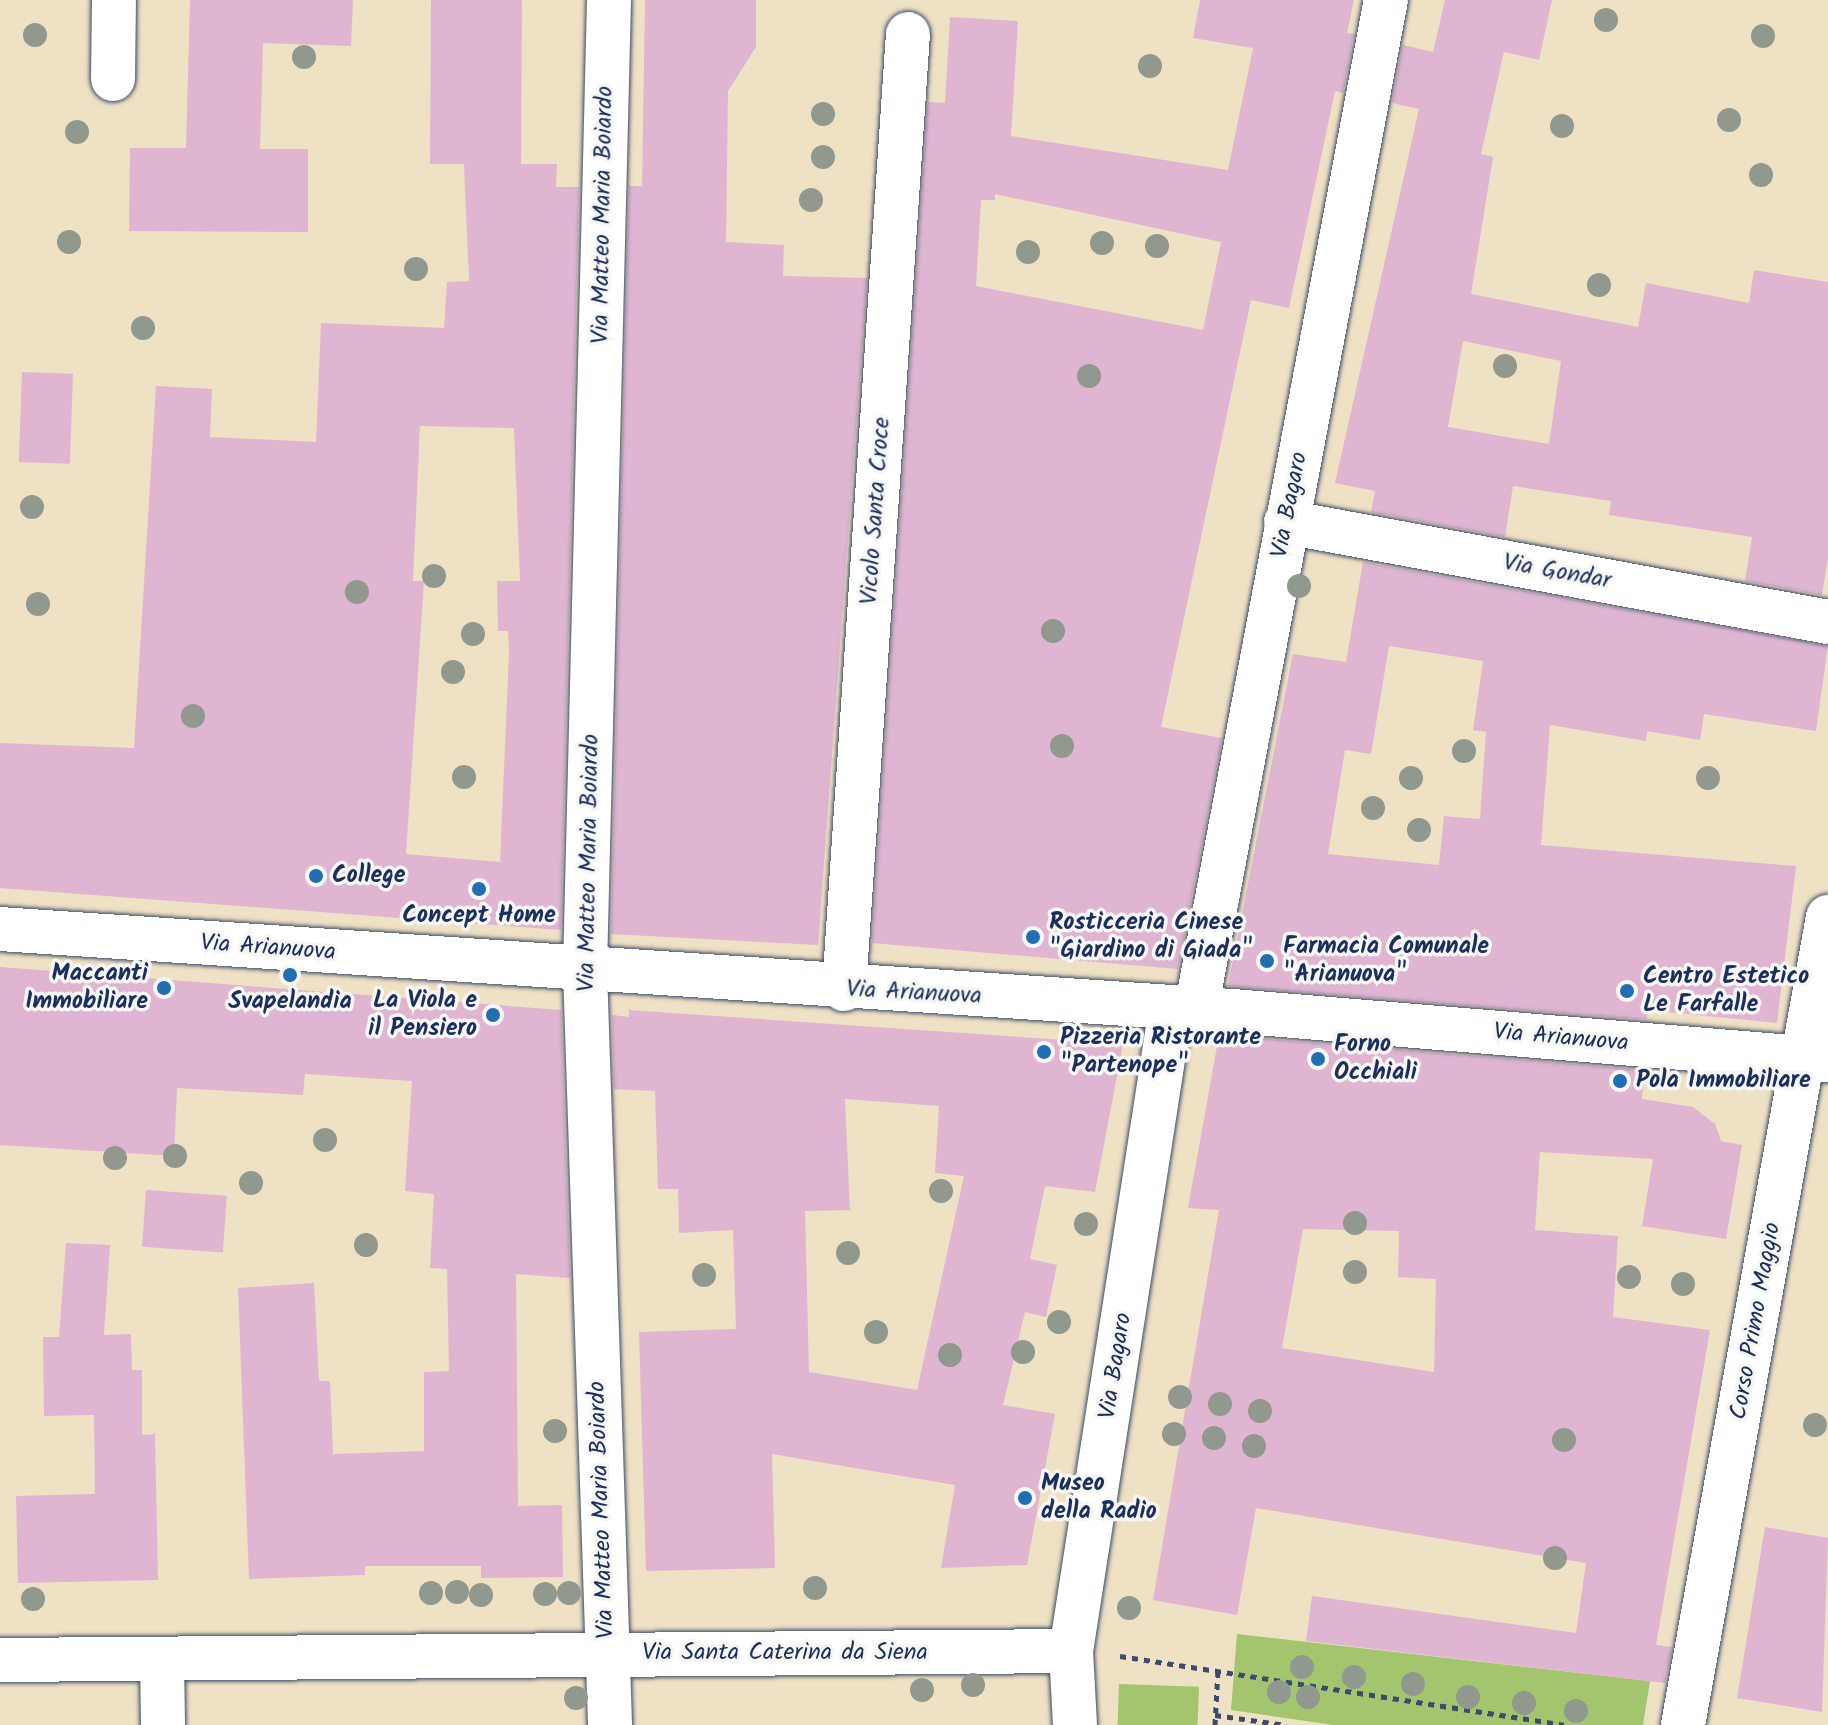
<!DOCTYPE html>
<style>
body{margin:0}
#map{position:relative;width:1828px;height:1725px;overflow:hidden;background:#efe1c3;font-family:Kalam,sans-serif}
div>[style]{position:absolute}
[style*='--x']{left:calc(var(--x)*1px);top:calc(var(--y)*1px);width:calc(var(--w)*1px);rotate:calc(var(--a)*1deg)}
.green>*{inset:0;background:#a3c56d;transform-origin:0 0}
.building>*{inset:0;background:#dfb5d2;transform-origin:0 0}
.path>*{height:5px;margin-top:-2.5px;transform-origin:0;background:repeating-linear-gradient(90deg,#3b4a6d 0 6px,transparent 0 12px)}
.roads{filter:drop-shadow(0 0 2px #3b4a6d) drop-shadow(0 0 2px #3b4a6d)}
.minor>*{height:44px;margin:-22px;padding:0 22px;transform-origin:22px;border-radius:22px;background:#fff}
.trees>*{width:24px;height:24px;margin:-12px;border-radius:50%;background:#91988e}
.dots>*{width:22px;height:22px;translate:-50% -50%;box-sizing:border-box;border:4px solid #f6f6f2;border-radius:50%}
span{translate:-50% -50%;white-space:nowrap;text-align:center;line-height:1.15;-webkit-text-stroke:7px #f6f6f2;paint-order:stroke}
.street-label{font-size:24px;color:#1b2f5e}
.poi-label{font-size:24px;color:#1b2f5e;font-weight:700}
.left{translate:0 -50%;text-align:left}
.right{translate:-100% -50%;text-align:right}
</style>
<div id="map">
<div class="green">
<i style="clip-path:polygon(1237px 1634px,1650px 1681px,1643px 1725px,1333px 1725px,1231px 1710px)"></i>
<i style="left:1119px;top:1684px;width:80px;height:41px;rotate:2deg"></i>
</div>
<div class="building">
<i style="clip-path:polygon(190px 0,353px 0,351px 46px,263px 43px,260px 149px,308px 149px,308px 232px,129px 231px,130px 148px,186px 148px)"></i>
<i style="clip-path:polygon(evenodd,431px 0,522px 0,521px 164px,557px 164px,556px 187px,579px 187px,561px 930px,0 888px,0 743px,134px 748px,156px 386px,212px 389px,210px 437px,316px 442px,321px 323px,444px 328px,447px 282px,469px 281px,464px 164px,430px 164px,431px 0,420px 426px,514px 428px,520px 581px,497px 581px,498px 631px,508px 631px,509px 653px,500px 862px,406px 854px,424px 581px,413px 581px,420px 426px)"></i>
<i style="clip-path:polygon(645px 0,756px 0,756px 47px,728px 91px,726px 242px,784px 245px,783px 276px,867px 278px,818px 945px,611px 934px,629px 186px,642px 186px)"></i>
<i style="clip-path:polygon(evenodd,1200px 0,1354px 0,1347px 33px,1354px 34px,1343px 93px,1335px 91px,1289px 308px,1251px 300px,1161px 727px,1222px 738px,1178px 969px,872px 943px,928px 102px,945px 103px,950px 17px,1018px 21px,1011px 136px,1228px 170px,1253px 48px,1193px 38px,1200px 0,995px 194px,1221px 242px,1203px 330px,976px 286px,981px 200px,995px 200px,995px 194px)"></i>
<i style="clip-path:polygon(evenodd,1445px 0,1552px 0,1539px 60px,1504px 52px,1481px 154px,1493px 157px,1471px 294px,1638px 327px,1646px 283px,1749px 303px,1754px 270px,1828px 282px,1828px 559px,1822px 595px,1745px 581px,1752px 537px,1609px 515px,1611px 501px,1513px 486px,1505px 537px,1371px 512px,1375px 491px,1335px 483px,1419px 109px,1392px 103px,1403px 45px,1433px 52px,1445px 0,1463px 341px,1561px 361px,1549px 444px,1448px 427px,1463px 341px)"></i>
<i style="left:22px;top:372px;width:51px;height:90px;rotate:2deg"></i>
<i style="clip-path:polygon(evenodd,1363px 562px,1828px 646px,1816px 731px,1704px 714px,1700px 740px,1647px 731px,1646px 741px,1550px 725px,1541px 845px,1796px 866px,1777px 1023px,1648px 1010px,1647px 1020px,1228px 986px,1293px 654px,1346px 662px,1363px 562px,1389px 646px,1483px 661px,1473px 730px,1486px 732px,1480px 819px,1444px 816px,1439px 865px,1328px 854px,1345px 750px,1371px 754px,1389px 646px)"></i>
<i style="clip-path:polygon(0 967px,561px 1010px,570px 1278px,516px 1274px,518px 1506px,562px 1505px,563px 1577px,481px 1578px,481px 1566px,365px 1566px,365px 1575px,249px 1579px,238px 1288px,314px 1283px,319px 1381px,330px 1381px,333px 1454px,424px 1451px,424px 1372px,449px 1371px,447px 1269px,430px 1268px,434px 1194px,405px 1191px,412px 1081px,305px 1074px,303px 1095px,177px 1088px,174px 1156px,0 1145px)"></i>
<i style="clip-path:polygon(evenodd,629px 1010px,1123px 1044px,1095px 1192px,1045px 1186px,1030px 1259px,1057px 1265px,1046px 1317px,1025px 1312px,1003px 1405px,1055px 1414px,1027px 1565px,941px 1568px,955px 1485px,772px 1454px,775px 1568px,646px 1571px,639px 1332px,736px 1329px,733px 1230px,679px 1233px,678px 1189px,658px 1189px,655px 1091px,614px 1089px,612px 1015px,629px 1017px,629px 1010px,845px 1099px,939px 1106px,935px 1173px,964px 1176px,917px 1390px,809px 1372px,805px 1211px,850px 1210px,845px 1099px)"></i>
<i style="clip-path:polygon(evenodd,1219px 1035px,1644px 1070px,1642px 1099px,1693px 1107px,1715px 1124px,1721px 1141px,1742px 1145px,1726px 1239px,1642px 1226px,1653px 1159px,1540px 1152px,1535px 1230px,1618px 1236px,1613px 1317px,1710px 1330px,1656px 1645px,1672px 1647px,1665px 1683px,1306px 1641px,1312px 1596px,1576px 1633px,1586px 1563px,1256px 1508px,1237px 1615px,1153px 1600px,1219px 1210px,1188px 1208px,1219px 1035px,1303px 1229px,1399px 1231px,1398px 1277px,1436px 1279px,1434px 1372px,1282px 1348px,1303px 1229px)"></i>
<i style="left:146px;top:1190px;width:81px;height:57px;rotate:4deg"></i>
<i style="clip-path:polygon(66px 1243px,110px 1245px,104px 1335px,131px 1334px,132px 1370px,142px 1370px,142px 1435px,155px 1434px,158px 1580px,18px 1583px,16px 1496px,95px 1494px,94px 1415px,44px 1416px,43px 1337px,59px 1337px)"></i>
<i style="clip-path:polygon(1765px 1527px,1828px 1538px,1822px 1712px,1737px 1698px)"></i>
</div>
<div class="path">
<i style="--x:1120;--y:1656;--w:449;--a:8.8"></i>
<i style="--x:1215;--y:1715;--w:72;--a:8"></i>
<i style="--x:1215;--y:1725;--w:55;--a:-86.9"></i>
</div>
<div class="roads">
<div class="minor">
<i style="--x:609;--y:0;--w:970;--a:91.42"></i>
<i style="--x:585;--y:970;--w:755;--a:88.1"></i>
<i style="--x:113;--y:79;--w:79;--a:-89.3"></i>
<i style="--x:1286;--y:522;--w:551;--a:10.45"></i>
<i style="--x:0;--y:929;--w:1248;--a:3.81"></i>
<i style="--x:1245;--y:1012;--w:585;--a:4.71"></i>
<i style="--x:844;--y:989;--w:957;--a:-86.17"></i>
<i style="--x:1196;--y:1010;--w:1028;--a:-79.35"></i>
<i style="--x:162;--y:1659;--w:66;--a:89.1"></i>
<i style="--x:0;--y:1660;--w:1071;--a:-0.48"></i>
<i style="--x:1075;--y:1725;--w:74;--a:-93.1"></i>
<i style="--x:1071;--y:1651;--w:651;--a:-81.16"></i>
<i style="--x:1683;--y:1725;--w:821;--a:-79.83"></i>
</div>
</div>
<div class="trees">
<i style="left:1606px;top:20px"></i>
<i style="left:35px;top:35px"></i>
<i style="left:1763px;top:36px"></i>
<i style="left:304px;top:57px"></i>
<i style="left:1150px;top:66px"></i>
<i style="left:823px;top:114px"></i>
<i style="left:1729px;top:120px"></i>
<i style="left:1562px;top:126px"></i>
<i style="left:77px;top:132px"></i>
<i style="left:823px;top:157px"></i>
<i style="left:1761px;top:175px"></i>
<i style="left:811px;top:200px"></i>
<i style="left:69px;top:242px"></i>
<i style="left:1102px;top:243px"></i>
<i style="left:1157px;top:246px"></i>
<i style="left:1028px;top:252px"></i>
<i style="left:416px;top:269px"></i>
<i style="left:1599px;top:285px"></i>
<i style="left:143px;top:328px"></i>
<i style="left:1505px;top:366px"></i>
<i style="left:1089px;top:376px"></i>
<i style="left:32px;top:507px"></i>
<i style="left:434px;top:576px"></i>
<i style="left:1299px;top:586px"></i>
<i style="left:357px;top:592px"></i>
<i style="left:38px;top:604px"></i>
<i style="left:1053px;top:631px"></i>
<i style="left:473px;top:634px"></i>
<i style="left:453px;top:672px"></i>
<i style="left:193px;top:716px"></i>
<i style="left:1062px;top:746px"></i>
<i style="left:1464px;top:751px"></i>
<i style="left:464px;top:777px"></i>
<i style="left:1411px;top:778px"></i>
<i style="left:1708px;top:778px"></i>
<i style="left:1373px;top:808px"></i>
<i style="left:1419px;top:830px"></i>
<i style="left:325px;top:1140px"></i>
<i style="left:175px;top:1156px"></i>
<i style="left:115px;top:1158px"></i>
<i style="left:251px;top:1183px"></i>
<i style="left:941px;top:1191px"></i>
<i style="left:1355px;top:1223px"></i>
<i style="left:1086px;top:1224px"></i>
<i style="left:366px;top:1245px"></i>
<i style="left:848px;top:1253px"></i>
<i style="left:1355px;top:1272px"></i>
<i style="left:704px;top:1275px"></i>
<i style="left:1629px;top:1277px"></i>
<i style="left:1683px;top:1284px"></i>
<i style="left:1059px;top:1322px"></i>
<i style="left:876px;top:1332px"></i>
<i style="left:1023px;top:1352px"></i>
<i style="left:950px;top:1355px"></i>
<i style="left:1180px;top:1397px"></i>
<i style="left:1220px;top:1404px"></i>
<i style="left:1260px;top:1411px"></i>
<i style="left:1815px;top:1425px"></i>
<i style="left:555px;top:1431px"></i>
<i style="left:1174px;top:1434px"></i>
<i style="left:1214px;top:1438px"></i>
<i style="left:1564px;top:1440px"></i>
<i style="left:1254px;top:1446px"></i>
<i style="left:1555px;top:1558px"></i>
<i style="left:815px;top:1588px"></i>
<i style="left:457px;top:1592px"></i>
<i style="left:431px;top:1593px"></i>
<i style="left:569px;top:1593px"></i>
<i style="left:545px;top:1594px"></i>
<i style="left:481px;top:1595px"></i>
<i style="left:33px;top:1599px"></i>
<i style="left:1129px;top:1608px"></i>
<i style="left:1302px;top:1667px"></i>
<i style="left:1354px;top:1677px"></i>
<i style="left:1413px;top:1684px"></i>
<i style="left:973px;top:1685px"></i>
<i style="left:922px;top:1690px"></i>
<i style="left:1279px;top:1692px"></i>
<i style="left:1308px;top:1697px"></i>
<i style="left:1468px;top:1697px"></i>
<i style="left:576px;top:1698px"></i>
<i style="left:1524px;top:1703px"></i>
<i style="left:1576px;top:1711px"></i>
</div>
<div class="dots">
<i style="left:316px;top:876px;background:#1f6fb2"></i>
<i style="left:479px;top:889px;background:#1f6fb2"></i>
<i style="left:1033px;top:937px;background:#1f6fb2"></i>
<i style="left:1267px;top:961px;background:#1f6fb2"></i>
<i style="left:290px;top:975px;background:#1f6fb2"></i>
<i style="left:164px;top:988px;background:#1f6fb2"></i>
<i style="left:1627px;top:991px;background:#1f6fb2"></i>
<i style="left:493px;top:1015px;background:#1f6fb2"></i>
<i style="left:1044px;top:1052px;background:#1f6fb2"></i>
<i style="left:1318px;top:1059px;background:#1f6fb2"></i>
<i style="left:1620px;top:1081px;background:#1f6fb2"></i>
<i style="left:1025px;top:1498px;background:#1f6fb2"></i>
</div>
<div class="street-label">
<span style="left:603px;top:215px;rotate:-89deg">Via Matteo Maria Boiardo</span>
<span style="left:1290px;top:505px;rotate:-79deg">Via Bagaro</span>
<span style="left:876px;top:511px;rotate:-86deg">Vicolo Santa Croce</span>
<span style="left:1557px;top:572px;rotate:10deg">Via Gondar</span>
<span style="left:589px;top:863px;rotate:-89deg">Via Matteo Maria Boiardo</span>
<span style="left:268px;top:948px;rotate:4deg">Via Arianuova</span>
<span style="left:914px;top:993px;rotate:3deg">Via Arianuova</span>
<span style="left:1561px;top:1038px;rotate:5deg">Via Arianuova</span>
<span style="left:1756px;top:1321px;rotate:-80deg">Corso Primo Maggio</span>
<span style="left:1116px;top:1366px;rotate:-81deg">Via Bagaro</span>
<span style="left:602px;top:1510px;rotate:-92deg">Via Matteo Maria Boiardo</span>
<span style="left:785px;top:1653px">Via Santa Caterina da Siena</span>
</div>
<div class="poi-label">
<span class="left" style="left:332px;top:876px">College</span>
<span style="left:479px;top:916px">Concept Home</span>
<span class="left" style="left:1049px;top:937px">Rosticceria Cinese<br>"Giardino di Giada"</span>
<span class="left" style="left:1283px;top:961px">Farmacia Comunale<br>"Arianuova"</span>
<span class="right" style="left:148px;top:988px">Maccanti<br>Immobiliare</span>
<span class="left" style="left:1643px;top:991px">Centro Estetico<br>Le Farfalle</span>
<span class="right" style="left:477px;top:1015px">La Viola e<br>il Pensiero</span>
<span style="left:290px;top:1002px">Svapelandia</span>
<span class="left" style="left:1060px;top:1052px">Pizzeria Ristorante<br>"Partenope"</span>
<span class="left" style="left:1334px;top:1059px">Forno<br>Occhiali</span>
<span class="left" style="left:1636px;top:1081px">Pola Immobiliare</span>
<span class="left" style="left:1041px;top:1498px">Museo<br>della Radio</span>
</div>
</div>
